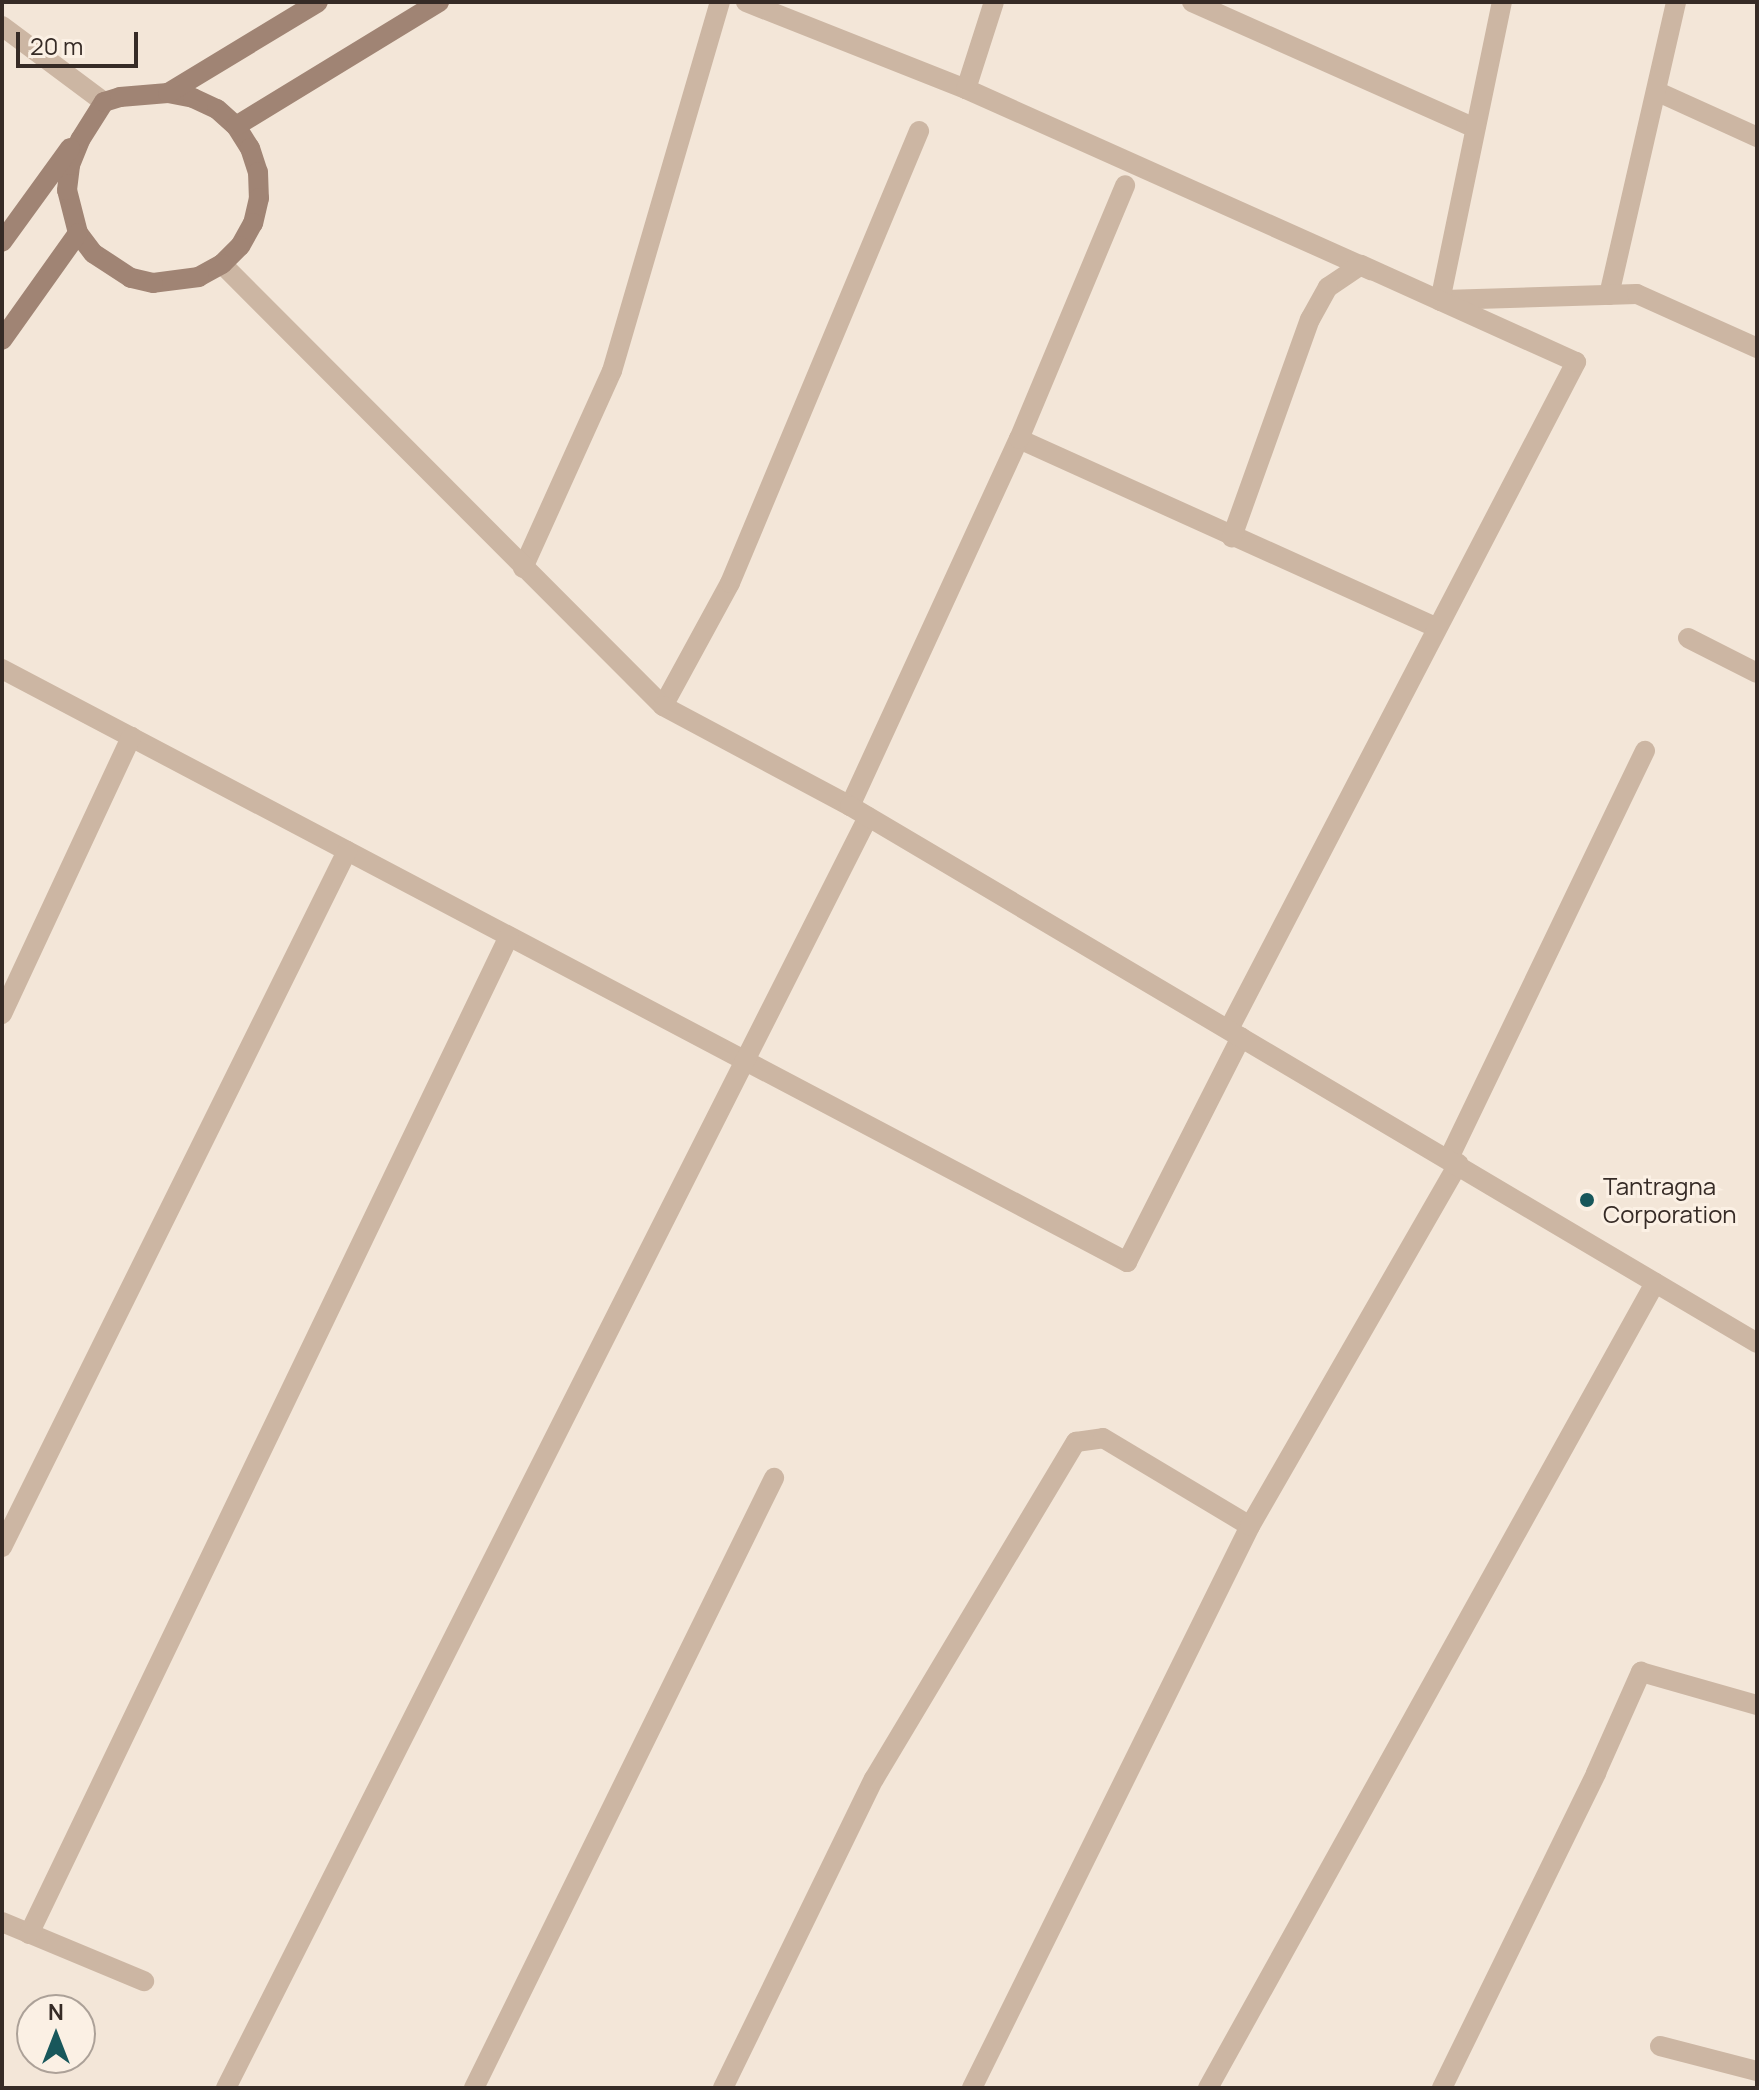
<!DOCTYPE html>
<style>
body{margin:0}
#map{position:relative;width:1759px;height:2090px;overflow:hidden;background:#f3e6d8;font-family:Manrope,sans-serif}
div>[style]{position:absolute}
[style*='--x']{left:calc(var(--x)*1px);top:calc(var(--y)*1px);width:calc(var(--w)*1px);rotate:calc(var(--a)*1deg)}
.minor>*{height:20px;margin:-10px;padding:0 10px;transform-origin:10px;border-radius:10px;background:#ccb6a3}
.tertiary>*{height:20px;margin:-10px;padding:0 10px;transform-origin:10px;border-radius:10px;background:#ccb6a3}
.secondary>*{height:20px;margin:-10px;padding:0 10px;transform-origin:10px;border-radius:10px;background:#a08474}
.dots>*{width:22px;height:22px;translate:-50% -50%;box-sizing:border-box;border:4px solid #fbf0e4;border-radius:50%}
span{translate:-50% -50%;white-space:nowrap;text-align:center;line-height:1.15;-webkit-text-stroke:6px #fbf0e4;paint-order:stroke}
.poi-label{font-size:24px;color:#362b26}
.left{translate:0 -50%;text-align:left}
.frame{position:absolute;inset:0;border:4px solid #362b26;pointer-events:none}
.north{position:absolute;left:16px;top:1994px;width:80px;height:80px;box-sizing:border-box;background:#fbf0e4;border:2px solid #aca198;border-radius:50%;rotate:0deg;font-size:22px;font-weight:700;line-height:32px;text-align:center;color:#362b26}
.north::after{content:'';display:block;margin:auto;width:28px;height:36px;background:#18575b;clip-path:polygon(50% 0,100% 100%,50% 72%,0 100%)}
.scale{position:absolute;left:16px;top:32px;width:122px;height:36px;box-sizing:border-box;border:4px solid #362b26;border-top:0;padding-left:10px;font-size:24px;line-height:28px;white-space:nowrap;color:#362b26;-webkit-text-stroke:6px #fbf0e4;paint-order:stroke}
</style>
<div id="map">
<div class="minor">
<i style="--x:746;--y:2;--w:237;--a:21.6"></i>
<i style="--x:966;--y:89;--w:444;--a:24.1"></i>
<i style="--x:1192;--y:2;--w:310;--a:24"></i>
<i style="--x:966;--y:89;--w:91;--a:-72.2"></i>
<i style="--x:1658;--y:92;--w:109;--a:24.4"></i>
<i style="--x:1609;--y:295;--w:301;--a:-77.1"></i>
<i style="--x:1444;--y:300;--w:193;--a:-1.8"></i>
<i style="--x:1637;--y:294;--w:132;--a:24.2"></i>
<i style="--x:1440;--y:301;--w:305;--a:-78.3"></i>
<i style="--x:1019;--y:439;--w:457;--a:24.3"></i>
<i style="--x:523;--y:568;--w:216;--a:-65.7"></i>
<i style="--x:612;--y:371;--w:384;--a:-73.7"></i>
<i style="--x:1688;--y:638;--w:77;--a:26.9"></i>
<i style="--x:2;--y:669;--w:1272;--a:27.79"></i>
<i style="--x:1127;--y:1262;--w:252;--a:-63.1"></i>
<i style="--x:663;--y:706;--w:140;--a:-61.4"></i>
<i style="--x:730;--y:583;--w:490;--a:-67.3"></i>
<i style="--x:850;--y:806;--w:404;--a:-65.3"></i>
<i style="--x:1019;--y:439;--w:275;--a:-67.3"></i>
<i style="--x:2;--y:1014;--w:306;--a:-65"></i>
<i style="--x:1229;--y:1029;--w:752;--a:-62.51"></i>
<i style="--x:1576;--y:362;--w:236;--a:-155.7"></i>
<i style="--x:1361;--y:265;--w:40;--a:146"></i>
<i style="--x:1328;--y:287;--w:37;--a:119"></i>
<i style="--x:1310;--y:319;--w:232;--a:109.7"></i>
<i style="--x:1449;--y:1158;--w:452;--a:-64.3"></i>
<i style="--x:2;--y:1547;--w:777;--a:-63.63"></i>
<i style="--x:2;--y:1922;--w:154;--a:22.6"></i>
<i style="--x:29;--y:1934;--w:1107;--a:-64.31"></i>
<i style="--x:1660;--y:2046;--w:100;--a:14.5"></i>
<i style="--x:226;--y:2088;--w:1424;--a:-63.2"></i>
<i style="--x:474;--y:2088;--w:680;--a:-63.81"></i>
<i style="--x:723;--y:2088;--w:344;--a:-64"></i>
<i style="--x:874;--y:1779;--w:393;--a:-59.1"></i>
<i style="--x:1076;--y:1442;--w:27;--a:-8"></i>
<i style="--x:1103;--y:1438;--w:171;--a:30.9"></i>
<i style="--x:972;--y:2088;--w:627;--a:-63.68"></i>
<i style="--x:1250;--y:1526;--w:418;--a:-60.1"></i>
<i style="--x:1208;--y:2088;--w:921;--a:-60.96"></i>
<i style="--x:1442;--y:2088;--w:351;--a:-63.9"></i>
<i style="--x:1596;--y:1773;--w:111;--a:-66"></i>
<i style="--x:1641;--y:1672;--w:121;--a:15.9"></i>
</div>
<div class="tertiary">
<i style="--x:2;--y:26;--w:127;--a:36.7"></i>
<i style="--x:222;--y:264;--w:624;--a:45.06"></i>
<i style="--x:663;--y:706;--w:212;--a:28.1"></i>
<i style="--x:850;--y:806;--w:1054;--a:30.63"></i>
</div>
<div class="secondary">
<i style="--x:168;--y:93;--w:25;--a:11"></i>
<i style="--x:193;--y:98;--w:26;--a:25"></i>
<i style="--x:217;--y:109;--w:25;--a:42"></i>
<i style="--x:236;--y:126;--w:26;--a:58"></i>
<i style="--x:250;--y:148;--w:25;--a:72"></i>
<i style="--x:258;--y:172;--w:26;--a:88"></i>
<i style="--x:259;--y:198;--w:26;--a:103"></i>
<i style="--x:253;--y:223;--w:26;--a:119"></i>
<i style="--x:240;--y:246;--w:25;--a:135"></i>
<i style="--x:222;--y:264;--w:26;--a:151"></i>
<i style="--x:199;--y:277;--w:46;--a:172.6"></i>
<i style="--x:153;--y:283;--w:23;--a:-167"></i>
<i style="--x:131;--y:278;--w:45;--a:-146.7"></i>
<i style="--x:93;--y:253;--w:25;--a:-127"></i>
<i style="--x:78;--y:233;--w:44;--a:-104.3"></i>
<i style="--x:67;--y:190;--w:25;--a:-83"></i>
<i style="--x:70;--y:165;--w:27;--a:-68"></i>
<i style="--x:80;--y:140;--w:45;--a:-57.7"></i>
<i style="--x:104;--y:102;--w:17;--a:-17"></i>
<i style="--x:120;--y:97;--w:48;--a:-4.8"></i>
<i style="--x:168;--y:93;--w:175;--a:-31.2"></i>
<i style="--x:236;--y:126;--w:238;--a:-31.4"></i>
<i style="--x:2;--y:242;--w:116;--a:-54.1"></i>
<i style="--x:2;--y:340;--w:131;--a:-54.6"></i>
</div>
<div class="dots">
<i style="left:1587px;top:1200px;background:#18575b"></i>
</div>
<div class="poi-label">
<span class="left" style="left:1603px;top:1200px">Tantragna<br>Corporation</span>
</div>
<div class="frame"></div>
<div class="north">N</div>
<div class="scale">20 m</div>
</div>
